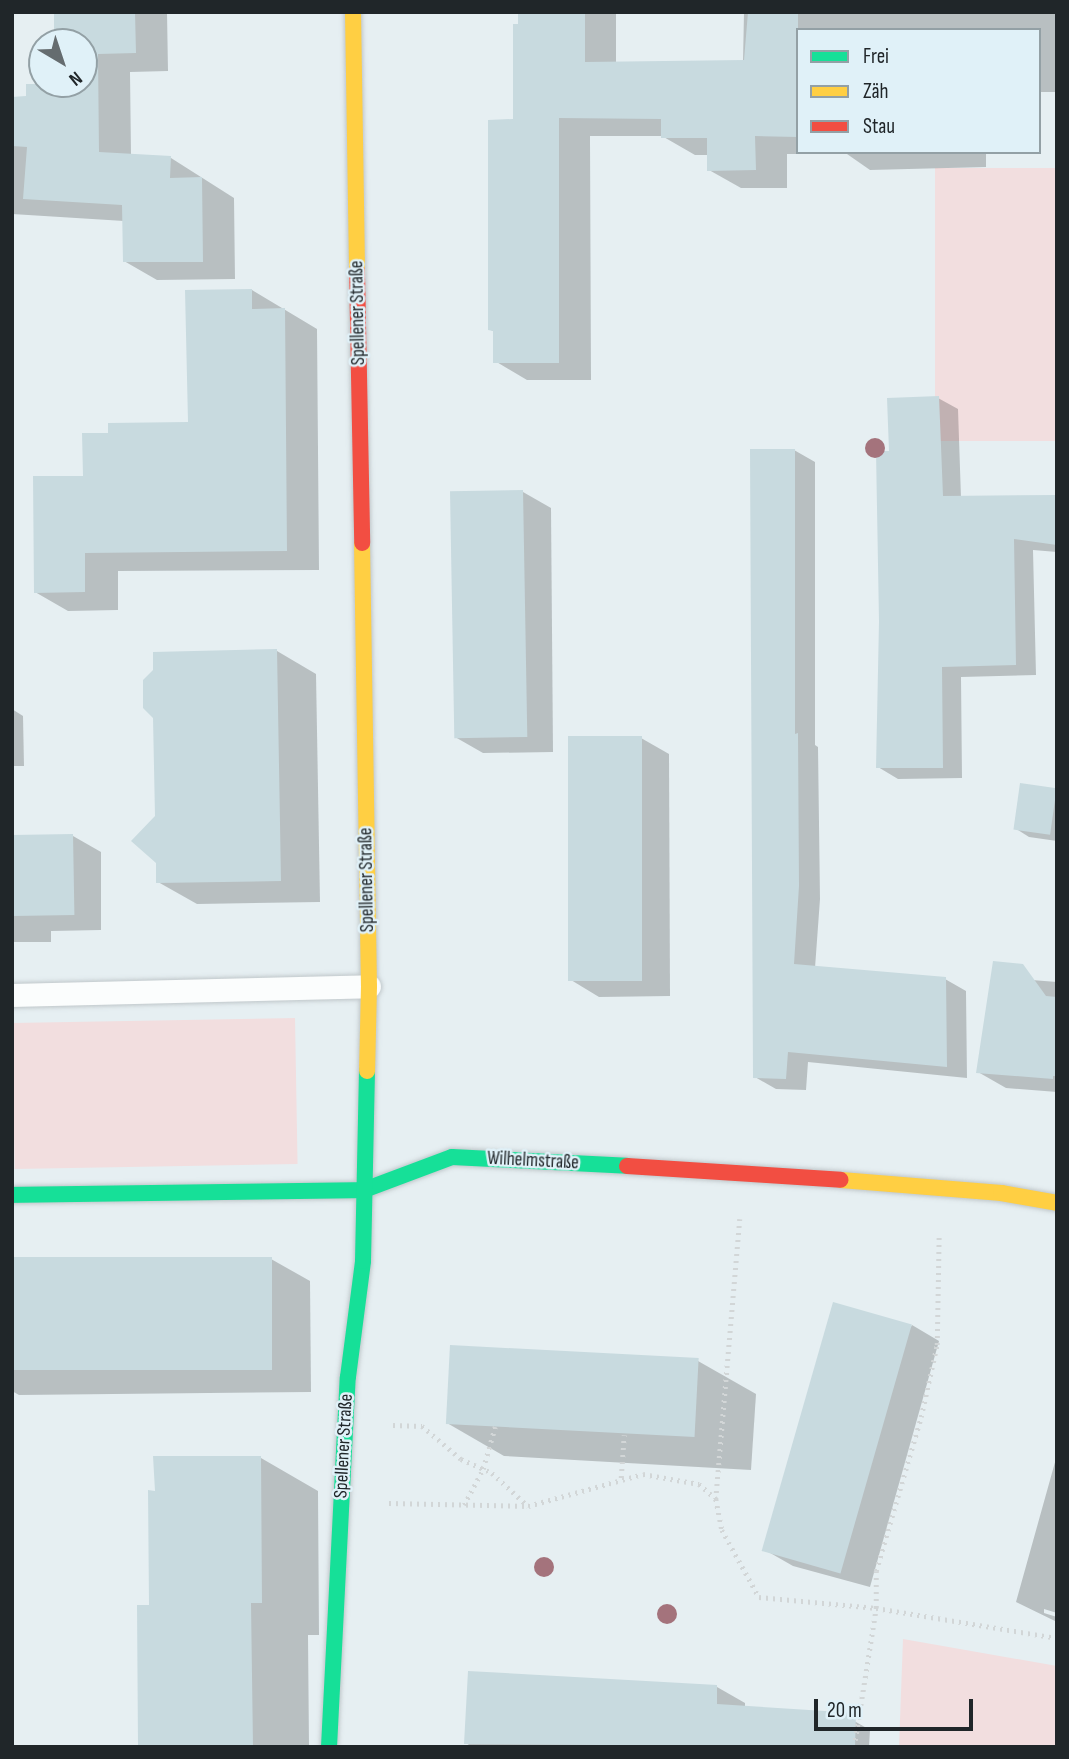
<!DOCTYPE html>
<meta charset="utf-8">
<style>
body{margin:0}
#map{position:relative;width:1069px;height:1759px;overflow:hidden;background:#e6eff2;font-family:"Sofia Sans Condensed",sans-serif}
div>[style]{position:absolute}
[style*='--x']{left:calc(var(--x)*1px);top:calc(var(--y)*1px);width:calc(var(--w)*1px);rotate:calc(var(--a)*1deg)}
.green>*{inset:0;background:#f2dedf;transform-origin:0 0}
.shadow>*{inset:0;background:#0003}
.building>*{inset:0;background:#c8dadf;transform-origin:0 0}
.path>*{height:4.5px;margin-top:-2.25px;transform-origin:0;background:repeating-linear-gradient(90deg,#d2d6d7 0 2px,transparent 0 7px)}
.roads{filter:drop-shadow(0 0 2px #c0c7ca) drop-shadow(0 0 2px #c0c7ca)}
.lane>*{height:23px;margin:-11.5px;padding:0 11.5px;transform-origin:11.5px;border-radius:11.5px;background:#fbfdfd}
.fast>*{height:16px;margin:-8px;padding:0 8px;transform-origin:8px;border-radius:8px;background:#16e098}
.slow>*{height:16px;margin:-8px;padding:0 8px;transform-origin:8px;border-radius:8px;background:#ffcf43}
.jam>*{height:16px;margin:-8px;padding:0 8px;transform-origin:8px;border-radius:8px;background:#f24e42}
.trees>*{width:20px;height:20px;margin:-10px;border-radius:50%;background:#a4737c}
span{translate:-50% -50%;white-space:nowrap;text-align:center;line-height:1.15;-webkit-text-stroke:5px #e0f1f8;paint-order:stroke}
.street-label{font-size:19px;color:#202629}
.frame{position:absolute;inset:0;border:14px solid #202629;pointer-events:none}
.legend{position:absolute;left:796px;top:28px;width:245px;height:126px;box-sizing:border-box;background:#e0f1f8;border:2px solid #93a0a5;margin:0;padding:9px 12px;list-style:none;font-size:21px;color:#202629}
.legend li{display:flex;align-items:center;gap:14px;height:35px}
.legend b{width:35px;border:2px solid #93a0a5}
.north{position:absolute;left:28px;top:28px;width:70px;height:70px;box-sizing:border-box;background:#e0f1f8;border:2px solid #93a0a5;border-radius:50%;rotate:141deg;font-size:19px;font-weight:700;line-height:28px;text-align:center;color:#202629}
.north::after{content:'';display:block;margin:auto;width:24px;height:32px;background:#656c6f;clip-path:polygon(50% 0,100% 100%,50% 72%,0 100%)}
.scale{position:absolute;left:814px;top:1699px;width:159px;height:32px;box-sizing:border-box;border:4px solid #202629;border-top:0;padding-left:9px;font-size:21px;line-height:24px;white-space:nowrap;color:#202629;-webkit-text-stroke:5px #e0f1f8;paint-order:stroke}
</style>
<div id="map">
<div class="green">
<i style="left:1057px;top:168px;width:273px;height:122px;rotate:90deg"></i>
<i style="left:295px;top:1018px;width:146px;height:283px;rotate:89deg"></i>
<i style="clip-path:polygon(903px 1639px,1057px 1666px,1057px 1747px,899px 1747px)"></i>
</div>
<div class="shadow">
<i style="clip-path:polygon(55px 12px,167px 12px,168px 71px,130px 72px,131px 155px,171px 158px,234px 198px,235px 279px,157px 280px,124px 261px,124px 221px,12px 214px,12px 99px,28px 98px,57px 84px,84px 84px,84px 42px,56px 42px)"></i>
<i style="clip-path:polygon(520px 12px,616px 12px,616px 63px,743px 62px,744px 12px,1057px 12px,1057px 92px,1039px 92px,1039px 30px,798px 30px,798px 152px,986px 152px,986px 167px,870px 170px,847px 154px,787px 154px,787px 188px,741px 188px,709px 170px,709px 155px,695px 155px,662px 136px,590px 136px,591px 380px,527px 380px,495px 361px,495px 332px,489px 329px,515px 120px)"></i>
<i style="clip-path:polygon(252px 290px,317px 329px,319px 570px,118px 571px,118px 610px,68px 611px,35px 592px,85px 478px,110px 434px,190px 424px)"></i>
<i style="clip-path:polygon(938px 398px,958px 409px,961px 498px,1056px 497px,1057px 492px,1057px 552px,1033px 550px,1036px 675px,961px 677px,962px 778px,898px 779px,878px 767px,891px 453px)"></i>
<i style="clip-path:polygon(794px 450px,815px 462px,815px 745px,818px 747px,820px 899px,815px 968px,945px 979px,966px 991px,967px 1078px,808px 1062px,806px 1090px,776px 1089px,755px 1077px)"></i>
<i style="clip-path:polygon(523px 492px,551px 508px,553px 752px,483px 753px,455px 737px)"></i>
<i style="clip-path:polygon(277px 651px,316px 674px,320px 902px,197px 904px,158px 882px,157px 817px)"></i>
<i style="clip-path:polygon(12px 709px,23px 716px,24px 766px,12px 766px)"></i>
<i style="clip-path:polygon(641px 738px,669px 754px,670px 996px,599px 997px,571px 980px)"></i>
<i style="clip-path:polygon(1057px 790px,1057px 841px,1029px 837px,1015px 828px)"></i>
<i style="clip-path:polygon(12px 836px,73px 836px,101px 852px,101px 930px,51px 931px,51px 942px,12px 942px)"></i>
<i style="clip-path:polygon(993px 977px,1057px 982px,1057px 1092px,1006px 1088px,978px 1072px)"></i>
<i style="clip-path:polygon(271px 1259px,310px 1281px,311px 1392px,19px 1395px,12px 1391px,12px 1261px)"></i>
<i style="clip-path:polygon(912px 1325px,939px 1341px,870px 1587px,793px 1566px,765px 1550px)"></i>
<i style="clip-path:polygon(698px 1361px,756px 1394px,751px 1470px,504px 1456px,447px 1423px)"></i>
<i style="clip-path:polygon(1057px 1455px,1057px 1613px,1044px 1609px,1044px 1613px,1057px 1617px,1057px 1622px,1016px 1602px)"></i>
<i style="clip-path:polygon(261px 1458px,318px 1491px,319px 1635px,308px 1635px,309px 1747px,140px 1747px,157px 1493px)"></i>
<i style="clip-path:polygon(717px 1687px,745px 1703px,745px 1708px,842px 1714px,870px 1730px,869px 1747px,472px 1747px,466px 1743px)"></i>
</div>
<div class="building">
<i style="clip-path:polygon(54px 12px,135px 12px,136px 53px,98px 54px,99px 152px,171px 156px,170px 178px,202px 177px,203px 262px,123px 262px,122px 205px,23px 199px,27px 147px,12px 146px,12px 97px,26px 96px,26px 84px,84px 84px,84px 42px,54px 42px)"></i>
<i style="clip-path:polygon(518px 12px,585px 12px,585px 62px,744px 60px,748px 12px,798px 12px,798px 137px,755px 136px,756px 170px,707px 171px,707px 138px,661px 138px,661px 119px,559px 118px,559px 363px,493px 363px,493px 331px,488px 330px,488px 120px,513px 119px,513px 24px,518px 24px)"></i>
<i style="clip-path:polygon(252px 289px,252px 309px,285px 308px,287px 551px,85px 553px,85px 592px,34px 593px,33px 476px,83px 476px,82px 433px,108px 433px,108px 423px,188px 422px,185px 290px)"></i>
<i style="clip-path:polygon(939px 396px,943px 496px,1057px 495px,1057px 545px,1014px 539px,1016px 665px,942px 667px,943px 768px,876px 768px,879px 621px,876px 451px,889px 451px,887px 398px)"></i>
<i style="clip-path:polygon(750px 449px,795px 449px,795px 734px,798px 733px,799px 886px,794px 964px,946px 977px,947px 1067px,788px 1052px,786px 1079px,753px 1078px)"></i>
<i style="left:523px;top:490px;width:247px;height:73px;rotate:89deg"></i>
<i style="clip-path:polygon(277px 649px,281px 881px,156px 883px,156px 863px,131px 841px,155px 816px,153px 718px,143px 708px,143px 680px,153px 670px,153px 652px)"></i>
<i style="left:568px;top:736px;width:74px;height:245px"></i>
<i style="left:1020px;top:783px;width:37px;height:47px;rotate:8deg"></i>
<i style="left:73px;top:834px;width:81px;height:61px;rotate:89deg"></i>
<i style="clip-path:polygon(993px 961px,1023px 964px,1046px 996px,1057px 997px,1057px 1076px,1053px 1076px,1053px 1079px,976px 1073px)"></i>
<i style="left:272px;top:1257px;width:113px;height:260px;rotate:90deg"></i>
<i style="left:833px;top:1302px;width:82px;height:259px;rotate:16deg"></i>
<i style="left:450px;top:1345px;width:249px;height:79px;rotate:3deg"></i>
<i style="clip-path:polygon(153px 1456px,261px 1456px,262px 1603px,251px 1603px,253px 1747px,138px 1747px,137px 1605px,149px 1605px,148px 1490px,155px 1491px)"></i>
<i style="clip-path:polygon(468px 1671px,717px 1685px,717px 1704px,856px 1713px,855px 1747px,464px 1744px)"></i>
</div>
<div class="path">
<i style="--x:740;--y:1219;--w:281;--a:94.9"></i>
<i style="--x:716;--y:1499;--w:32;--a:79"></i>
<i style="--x:722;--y:1530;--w:77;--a:61.1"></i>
<i style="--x:759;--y:1597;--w:118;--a:5.4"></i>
<i style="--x:876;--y:1608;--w:183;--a:9.4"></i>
<i style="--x:393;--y:1425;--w:29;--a:2"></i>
<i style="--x:422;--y:1426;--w:51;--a:40.2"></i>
<i style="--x:461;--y:1459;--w:34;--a:24"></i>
<i style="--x:492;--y:1473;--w:49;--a:42.5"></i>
<i style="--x:621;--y:1478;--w:43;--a:-86"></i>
<i style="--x:389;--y:1503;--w:139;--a:1.2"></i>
<i style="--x:528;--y:1506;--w:119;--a:-15.5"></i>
<i style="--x:643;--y:1474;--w:57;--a:10.1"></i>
<i style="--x:699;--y:1484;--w:23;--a:41"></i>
<i style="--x:464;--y:1505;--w:41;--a:-62.2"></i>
<i style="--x:483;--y:1469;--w:44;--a:-74.1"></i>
<i style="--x:517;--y:1747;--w:1;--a:-90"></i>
<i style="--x:854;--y:1747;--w:141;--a:-81"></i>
<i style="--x:876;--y:1608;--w:37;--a:-90"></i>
<i style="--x:876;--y:1571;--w:160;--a:-73.7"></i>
<i style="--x:921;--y:1417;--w:74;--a:-77.5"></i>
<i style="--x:937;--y:1345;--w:110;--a:-89"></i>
</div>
<div class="roads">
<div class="lane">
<i style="--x:12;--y:995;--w:357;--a:-1.4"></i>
</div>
<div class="fast">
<i style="--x:12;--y:1195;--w:352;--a:-0.8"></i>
<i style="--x:364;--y:1190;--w:94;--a:-20.6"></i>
<i style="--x:452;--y:1157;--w:175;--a:2.9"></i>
<i style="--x:329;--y:1747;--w:370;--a:-87.1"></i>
<i style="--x:348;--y:1377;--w:117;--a:-82.6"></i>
<i style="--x:363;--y:1261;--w:190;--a:-88.8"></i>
</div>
<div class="slow">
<i style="--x:353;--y:12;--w:259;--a:89.1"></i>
<i style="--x:362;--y:543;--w:443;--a:89.1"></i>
<i style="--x:369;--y:986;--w:85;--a:91.3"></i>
<i style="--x:841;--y:1180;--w:161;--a:4.6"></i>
<i style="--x:1001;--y:1193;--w:57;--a:10.1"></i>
</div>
<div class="jam">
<i style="--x:357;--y:271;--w:272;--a:88.9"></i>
<i style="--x:627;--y:1166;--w:214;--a:3.7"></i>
</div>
</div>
<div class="trees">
<i style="left:875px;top:448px"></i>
<i style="left:544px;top:1567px"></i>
<i style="left:667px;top:1614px"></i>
</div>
<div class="street-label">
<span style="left:358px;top:313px;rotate:-91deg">Spellener Straße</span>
<span style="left:367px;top:880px;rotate:-91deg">Spellener Straße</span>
<span style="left:533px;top:1161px;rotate:3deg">Wilhelmstraße</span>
<span style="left:344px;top:1446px;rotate:-87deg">Spellener Straße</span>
</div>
<div class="frame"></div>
<ul class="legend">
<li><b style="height:9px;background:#16e098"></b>Frei</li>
<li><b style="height:9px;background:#ffcf43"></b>Zäh</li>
<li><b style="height:9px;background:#f24e42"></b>Stau</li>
</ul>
<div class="north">N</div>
<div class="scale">20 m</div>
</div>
